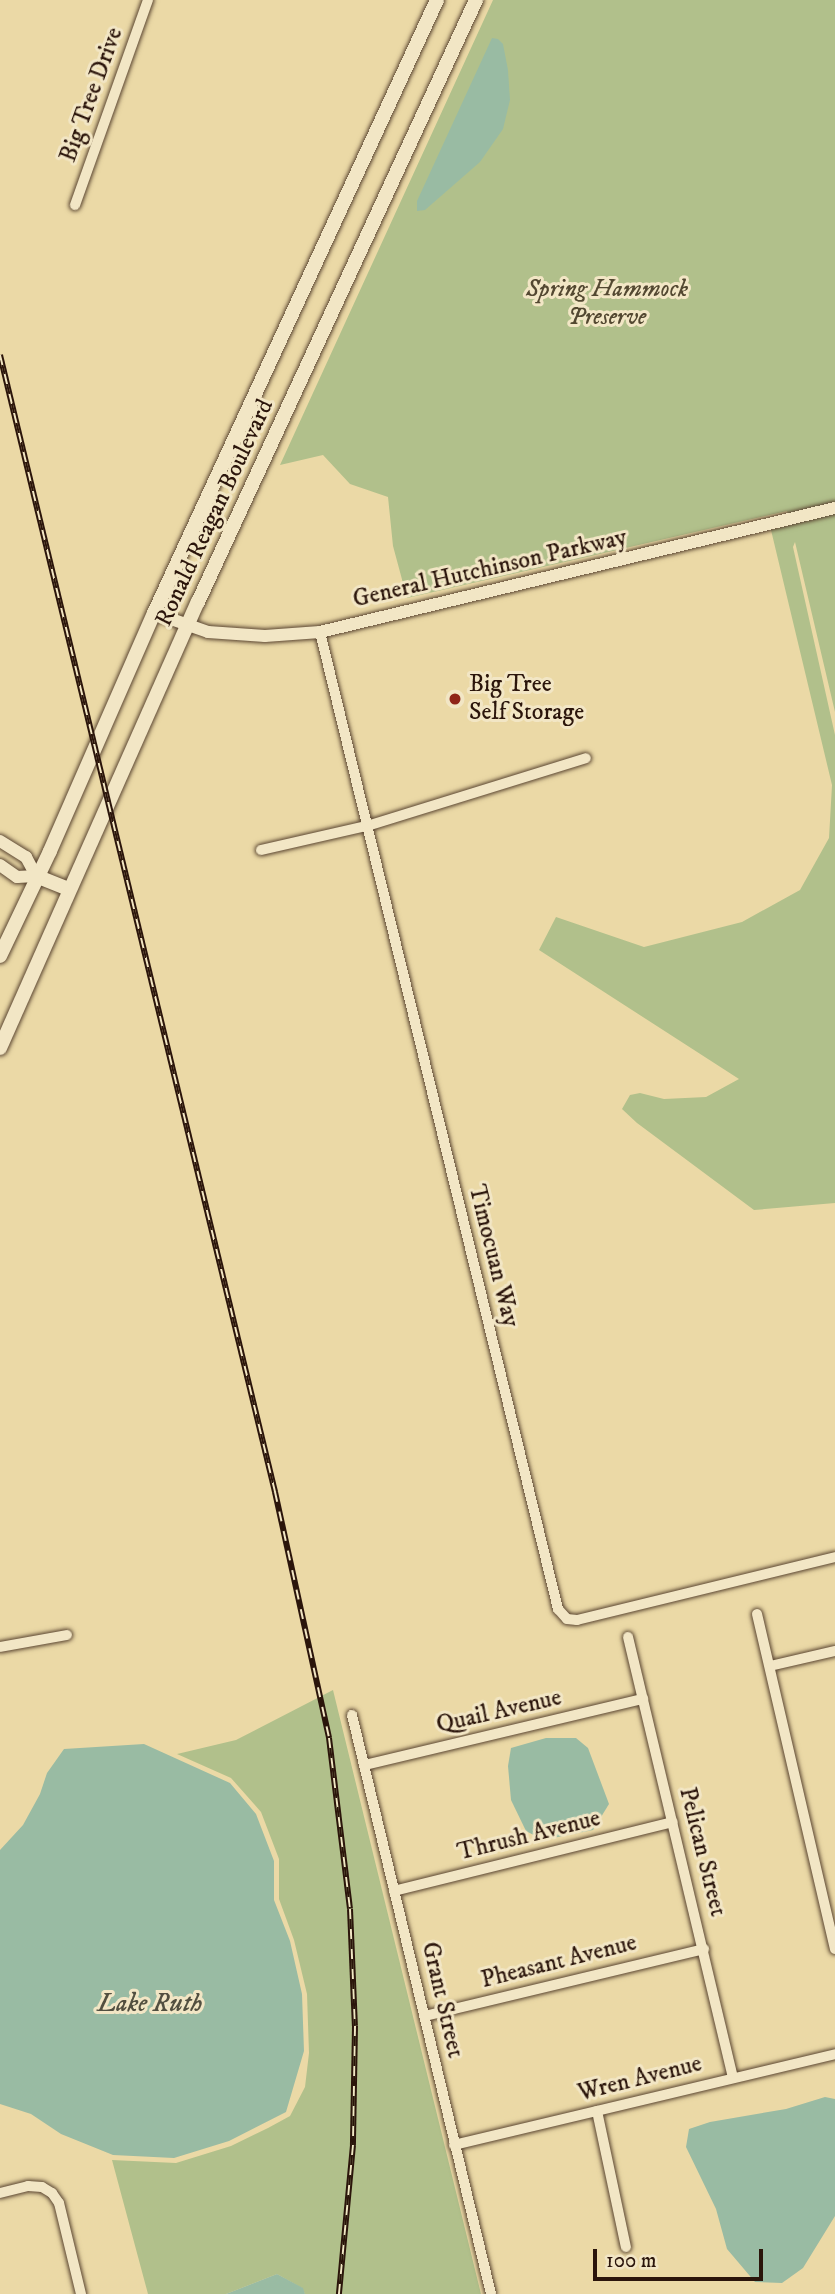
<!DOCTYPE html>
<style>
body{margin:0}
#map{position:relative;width:835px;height:2294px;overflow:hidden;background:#ebd9a6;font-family:"IM FELL DW Pica",serif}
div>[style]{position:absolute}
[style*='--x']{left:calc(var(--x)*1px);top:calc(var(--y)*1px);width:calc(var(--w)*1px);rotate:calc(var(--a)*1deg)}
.green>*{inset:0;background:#b1c08b}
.water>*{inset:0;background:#99bba3}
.roads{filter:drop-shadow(0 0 2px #5b4632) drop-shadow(0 0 2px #5b4632)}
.minor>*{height:10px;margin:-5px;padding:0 5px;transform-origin:5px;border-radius:5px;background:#f2e6c5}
.tertiary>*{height:12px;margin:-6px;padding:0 6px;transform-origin:6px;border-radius:6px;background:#f2e6c5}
.secondary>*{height:14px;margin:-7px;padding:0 7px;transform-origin:7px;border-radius:7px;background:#f2e6c5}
.rail>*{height:6px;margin-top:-3px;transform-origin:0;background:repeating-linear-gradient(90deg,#f2e6c5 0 10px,#2b150b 0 20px);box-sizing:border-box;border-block:2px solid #2b150b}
.dots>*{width:19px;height:19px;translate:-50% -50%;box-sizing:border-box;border:4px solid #f2e6c5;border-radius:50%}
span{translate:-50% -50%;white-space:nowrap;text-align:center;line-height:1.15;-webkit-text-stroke:6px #f2e6c5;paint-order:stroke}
.street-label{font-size:24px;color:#2b150b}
.park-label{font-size:24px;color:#534831;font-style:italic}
.poi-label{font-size:24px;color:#2b150b}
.left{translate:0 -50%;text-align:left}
.water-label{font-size:26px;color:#524f40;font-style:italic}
.scale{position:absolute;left:593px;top:2249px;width:170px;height:32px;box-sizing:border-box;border:4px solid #2b150b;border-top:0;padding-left:9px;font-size:21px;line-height:24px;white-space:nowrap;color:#2b150b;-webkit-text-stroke:5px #f2e6c5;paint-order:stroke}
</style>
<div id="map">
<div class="green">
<i style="clip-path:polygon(493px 0,835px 0,835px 712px,795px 542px,793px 547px,835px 735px,835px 1203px,754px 1210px,637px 1123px,622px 1109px,630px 1095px,640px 1093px,664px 1099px,706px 1097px,739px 1079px,539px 950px,556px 917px,644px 947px,742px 922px,800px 890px,829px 838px,832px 785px,771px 530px,791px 525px,787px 511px,407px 598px,393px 546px,388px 497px,350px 484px,323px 455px,280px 465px)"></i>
<i style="clip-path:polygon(333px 1690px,481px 2294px,305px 2294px,302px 2288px,277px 2274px,226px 2294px,148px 2294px,112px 2160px,176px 2163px,231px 2146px,268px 2128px,290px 2116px,305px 2087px,309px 2053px,307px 1994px,294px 1940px,279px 1899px,279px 1859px,261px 1812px,231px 1778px,177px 1754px,236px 1740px)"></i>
</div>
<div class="water">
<i style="clip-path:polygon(492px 38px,498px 39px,503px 44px,508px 70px,510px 100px,503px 129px,480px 162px,425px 210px,417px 211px,417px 201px)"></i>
<i style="clip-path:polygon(546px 1738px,576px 1738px,588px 1748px,609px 1804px,593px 1830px,543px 1840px,526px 1831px,511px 1800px,508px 1766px,511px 1748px)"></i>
<i style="clip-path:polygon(144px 1744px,230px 1783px,256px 1814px,274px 1861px,274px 1900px,290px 1941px,302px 1994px,304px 2051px,286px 2112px,229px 2141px,174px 2158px,113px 2155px,61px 2134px,31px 2114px,0 2104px,0 1850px,23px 1825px,40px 1794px,47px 1773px,64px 1749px)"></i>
<i style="clip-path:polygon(825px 2097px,835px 2099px,835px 2216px,803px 2268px,782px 2283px,755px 2282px,727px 2249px,716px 2209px,686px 2147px,689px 2129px,710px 2122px,786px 2109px)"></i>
<i style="clip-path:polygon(277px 2274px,303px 2288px,305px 2294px,226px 2294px)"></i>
</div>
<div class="roads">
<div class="minor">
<i style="--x:75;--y:205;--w:218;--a:-70.4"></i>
<i style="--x:320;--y:632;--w:1006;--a:76.31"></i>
<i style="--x:558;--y:1609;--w:13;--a:48"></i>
<i style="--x:567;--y:1619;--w:10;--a:6"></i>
<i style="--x:577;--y:1620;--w:266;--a:-13.7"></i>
<i style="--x:261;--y:850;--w:109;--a:-12.8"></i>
<i style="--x:367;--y:826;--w:229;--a:-17.2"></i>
<i style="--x:757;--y:1614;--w:344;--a:76.9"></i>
<i style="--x:628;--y:1637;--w:452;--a:76.6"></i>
<i style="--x:0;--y:1647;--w:68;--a:-10.2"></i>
<i style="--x:770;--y:1666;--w:67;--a:-13"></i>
<i style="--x:352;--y:1715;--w:595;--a:76.5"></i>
<i style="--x:365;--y:1765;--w:286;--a:-13.4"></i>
<i style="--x:394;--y:1891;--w:287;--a:-13.9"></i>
<i style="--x:425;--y:2016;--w:287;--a:-13.5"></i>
<i style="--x:597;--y:2111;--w:139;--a:78"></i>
<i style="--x:454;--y:2145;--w:392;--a:-13.4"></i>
<i style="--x:0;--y:2193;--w:29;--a:-14"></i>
<i style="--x:28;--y:2186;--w:14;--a:4"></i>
<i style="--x:42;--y:2187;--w:12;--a:31"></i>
<i style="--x:52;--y:2193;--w:12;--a:55"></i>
<i style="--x:59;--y:2203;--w:94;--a:76.4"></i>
</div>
<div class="tertiary">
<i style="--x:154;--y:613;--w:57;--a:19.4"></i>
<i style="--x:208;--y:632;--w:57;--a:4"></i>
<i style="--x:265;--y:636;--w:55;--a:-4.2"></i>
<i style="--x:320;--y:632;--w:530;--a:-13.54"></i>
<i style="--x:0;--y:841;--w:31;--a:32"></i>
<i style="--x:26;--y:857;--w:21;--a:62"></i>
<i style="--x:36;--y:876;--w:19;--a:177"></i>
<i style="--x:17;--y:877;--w:21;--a:-145"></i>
</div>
<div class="secondary">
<i style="--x:36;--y:876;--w:35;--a:22"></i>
<i style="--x:0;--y:956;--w:116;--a:-64.5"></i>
<i style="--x:50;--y:851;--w:260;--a:-66.4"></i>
<i style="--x:154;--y:613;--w:675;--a:-65.22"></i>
<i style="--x:0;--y:1048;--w:488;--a:-66.1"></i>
<i style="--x:198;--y:602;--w:663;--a:-65.21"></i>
</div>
</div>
<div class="rail">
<i style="--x:0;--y:355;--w:1170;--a:76.4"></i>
<i style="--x:275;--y:1492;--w:252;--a:77.6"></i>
<i style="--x:329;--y:1738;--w:172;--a:83"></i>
<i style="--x:350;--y:1909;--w:117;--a:87.6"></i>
<i style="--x:355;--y:2026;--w:119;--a:91"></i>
<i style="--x:353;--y:2145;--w:150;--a:95.4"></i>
</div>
<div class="dots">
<i style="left:455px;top:699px;background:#8f2418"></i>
</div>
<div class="street-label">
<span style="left:92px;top:95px;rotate:-70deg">Big Tree Drive</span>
<span style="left:215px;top:513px;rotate:-65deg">Ronald Reagan Boulevard</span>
<span style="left:490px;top:569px;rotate:-13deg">General Hutchinson Parkway</span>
<span style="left:493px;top:1256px;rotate:76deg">Timocuan Way</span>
<span style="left:499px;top:1712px;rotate:-13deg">Quail Avenue</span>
<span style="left:529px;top:1836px;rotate:-14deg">Thrush Avenue</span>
<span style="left:702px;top:1852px;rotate:76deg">Pelican Street</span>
<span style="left:559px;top:1962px;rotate:-14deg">Pheasant Avenue</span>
<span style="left:442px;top:2000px;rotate:77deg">Grant Street</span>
<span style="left:640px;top:2079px;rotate:-14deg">Wren Avenue</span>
</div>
<div class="park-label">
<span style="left:607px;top:304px">Spring Hammock<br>Preserve</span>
</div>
<div class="poi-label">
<span class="left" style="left:469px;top:699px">Big Tree<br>Self Storage</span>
</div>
<div class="water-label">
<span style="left:150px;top:2004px">Lake Ruth</span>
</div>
<div class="scale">100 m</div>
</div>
